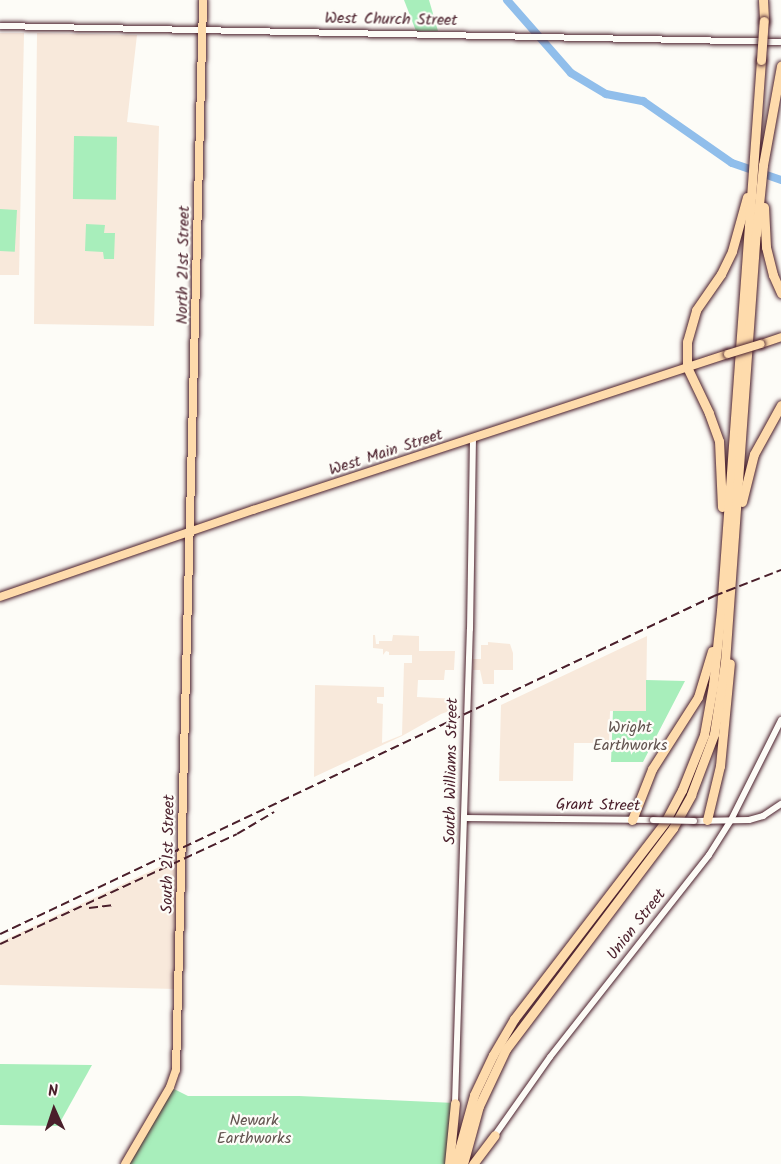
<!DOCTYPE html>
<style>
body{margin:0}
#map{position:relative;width:781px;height:1164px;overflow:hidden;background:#fdfcf7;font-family:Kalam,sans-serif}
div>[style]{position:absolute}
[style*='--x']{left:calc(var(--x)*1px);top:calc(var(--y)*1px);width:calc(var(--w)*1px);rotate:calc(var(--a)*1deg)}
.built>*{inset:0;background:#f8e9db}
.green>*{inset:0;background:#a8eebb;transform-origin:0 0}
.river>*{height:8px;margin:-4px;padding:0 4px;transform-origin:4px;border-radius:4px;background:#90beeb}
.roads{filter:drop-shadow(0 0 2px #4a1f2b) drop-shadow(0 0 2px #4a1f2b)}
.minor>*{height:6px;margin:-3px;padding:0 3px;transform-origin:3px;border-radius:3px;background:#fdfcf7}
.major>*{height:8px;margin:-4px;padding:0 4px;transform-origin:4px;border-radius:4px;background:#fedbac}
.highway>*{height:9px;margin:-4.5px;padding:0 4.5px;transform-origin:4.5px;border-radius:4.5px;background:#fedbac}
.rail>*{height:1.5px;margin-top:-0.75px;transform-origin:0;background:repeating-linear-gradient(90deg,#4a1f2b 0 9px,transparent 0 13.5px)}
.bridges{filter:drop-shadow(0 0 2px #4a1f2b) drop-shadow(0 0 2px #4a1f2b)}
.minor-bridge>*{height:6px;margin:-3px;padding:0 3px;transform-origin:3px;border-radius:3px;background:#fdfcf7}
.major-bridge>*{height:8px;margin:-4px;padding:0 4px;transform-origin:4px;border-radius:4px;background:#fedbac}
.highway-bridge>*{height:9px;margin:-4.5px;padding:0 4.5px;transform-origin:4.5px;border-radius:4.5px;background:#fedbac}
span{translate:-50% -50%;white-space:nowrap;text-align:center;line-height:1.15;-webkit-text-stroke:4.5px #fdfcf7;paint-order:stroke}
.street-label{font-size:16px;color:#4a1f2b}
.park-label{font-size:16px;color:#62534f}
.north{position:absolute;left:24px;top:1080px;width:60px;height:60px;-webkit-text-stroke:4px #fdfcf7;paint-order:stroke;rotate:357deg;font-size:16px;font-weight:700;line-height:24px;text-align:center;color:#4a1f2b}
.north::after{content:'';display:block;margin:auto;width:21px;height:27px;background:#4a1f2b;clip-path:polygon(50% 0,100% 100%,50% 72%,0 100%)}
</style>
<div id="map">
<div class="built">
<i style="clip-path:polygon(0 33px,24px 33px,19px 275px,0 275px)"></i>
<i style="clip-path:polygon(37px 33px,137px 35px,127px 122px,159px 126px,154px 326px,34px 324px)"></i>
<i style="clip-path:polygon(373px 635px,375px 635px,376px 644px,379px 644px,379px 641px,392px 641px,393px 635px,419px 636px,419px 651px,455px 651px,454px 670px,445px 670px,444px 680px,418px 680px,417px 697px,458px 699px,458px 708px,441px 714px,402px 736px,314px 777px,315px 685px,384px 687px,384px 697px,377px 697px,377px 703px,383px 704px,382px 743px,402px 735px,404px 663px,412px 663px,412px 655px,389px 655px,389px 652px,386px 651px,383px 655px,383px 649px,373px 648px)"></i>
<i style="clip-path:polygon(647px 636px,646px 712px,610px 711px,609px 743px,574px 743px,573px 781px,499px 781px,501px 705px)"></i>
<i style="clip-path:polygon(488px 642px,510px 644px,513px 653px,513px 670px,494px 670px,494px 684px,483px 684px,480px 670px,473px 670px,473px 659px,481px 659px,481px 645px,488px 645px)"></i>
<i style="clip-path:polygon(174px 860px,180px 860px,177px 989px,0 985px,0 942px)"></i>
</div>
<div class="green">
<i style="clip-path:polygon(404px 0,429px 0,438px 31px,416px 31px)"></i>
<i style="left:74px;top:136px;width:43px;height:63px;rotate:1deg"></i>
<i style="left:0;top:209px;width:17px;height:42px;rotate:3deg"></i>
<i style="clip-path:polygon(86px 224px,105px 225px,104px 233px,115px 233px,114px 259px,104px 259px,103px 252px,85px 251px)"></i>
<i style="clip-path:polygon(646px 680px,685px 681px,643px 762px,611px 762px,613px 711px,646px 711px)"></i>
<i style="clip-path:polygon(0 1064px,92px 1065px,58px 1126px,0 1125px)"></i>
<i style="clip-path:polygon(170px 1087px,188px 1096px,299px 1096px,455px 1103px,449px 1164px,126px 1164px)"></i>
</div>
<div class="river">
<i style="--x:507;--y:0;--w:97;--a:48.8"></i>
<i style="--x:571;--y:73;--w:41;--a:31"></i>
<i style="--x:606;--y:94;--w:38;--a:11"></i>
<i style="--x:643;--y:101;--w:108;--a:34.9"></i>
<i style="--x:732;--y:163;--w:52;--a:19.1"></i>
</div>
<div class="roads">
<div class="minor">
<i style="--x:0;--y:26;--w:781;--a:1.17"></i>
<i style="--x:464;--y:818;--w:189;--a:0.6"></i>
<i style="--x:694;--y:821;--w:55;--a:-1"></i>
<i style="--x:749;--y:820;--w:15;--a:-16"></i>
<i style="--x:763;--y:816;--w:22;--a:-34"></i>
<i style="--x:455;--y:1103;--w:474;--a:-88.2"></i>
<i style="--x:470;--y:629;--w:190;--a:-89.1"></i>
<i style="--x:495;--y:1135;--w:95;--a:-54.8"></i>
<i style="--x:550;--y:1057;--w:257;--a:-51.8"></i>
<i style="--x:709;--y:855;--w:41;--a:-57.8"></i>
<i style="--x:731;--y:820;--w:112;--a:-63.4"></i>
</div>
<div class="major">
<i style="--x:761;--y:344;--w:21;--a:-19"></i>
<i style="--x:0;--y:597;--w:268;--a:-19"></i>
<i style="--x:253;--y:510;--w:500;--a:-18.2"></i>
<i style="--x:125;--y:1164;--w:89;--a:-59.7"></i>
<i style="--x:170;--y:1087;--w:18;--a:-71"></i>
<i style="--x:176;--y:1070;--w:1070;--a:-88.55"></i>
</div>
<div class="highway">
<i style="--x:763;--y:0;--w:21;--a:87"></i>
<i style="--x:764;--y:207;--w:40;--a:87.1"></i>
<i style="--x:766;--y:247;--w:29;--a:76"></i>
<i style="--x:773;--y:275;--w:20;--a:66"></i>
<i style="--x:742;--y:502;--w:49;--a:-76"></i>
<i style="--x:754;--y:454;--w:56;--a:-61.1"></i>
<i style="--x:722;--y:507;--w:66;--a:-92.6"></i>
<i style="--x:719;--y:441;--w:30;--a:-110"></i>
<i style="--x:709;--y:413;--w:51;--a:-115.6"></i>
<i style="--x:687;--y:367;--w:25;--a:-90"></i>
<i style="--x:687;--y:342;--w:33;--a:-74"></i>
<i style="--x:696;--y:310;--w:44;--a:-55.2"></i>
<i style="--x:721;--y:274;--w:25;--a:-64"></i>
<i style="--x:732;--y:251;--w:56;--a:-74.5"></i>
<i style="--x:632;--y:820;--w:55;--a:-68.6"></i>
<i style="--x:652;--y:769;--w:85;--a:-57.4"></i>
<i style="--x:698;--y:697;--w:48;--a:-73.1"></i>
<i style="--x:707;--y:820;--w:56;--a:-76.5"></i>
<i style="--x:720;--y:766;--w:103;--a:-84.5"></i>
<i style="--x:449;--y:1164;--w:61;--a:-84.4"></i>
<i style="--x:455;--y:1164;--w:72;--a:-74.6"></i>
<i style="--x:474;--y:1095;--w:44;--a:-64.6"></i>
<i style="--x:493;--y:1055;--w:42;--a:-59.7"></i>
<i style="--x:514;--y:1019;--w:248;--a:-52.5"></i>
<i style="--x:665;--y:822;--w:36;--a:-62"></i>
<i style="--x:682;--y:790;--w:59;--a:-68.2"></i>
<i style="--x:704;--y:735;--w:51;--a:-79.8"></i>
<i style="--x:713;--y:685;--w:75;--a:-83.9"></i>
<i style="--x:721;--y:610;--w:551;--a:-85.84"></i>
<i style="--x:463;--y:1164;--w:60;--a:-74.6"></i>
<i style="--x:479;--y:1106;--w:63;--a:-64.7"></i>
<i style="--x:506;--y:1049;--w:277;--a:-52.9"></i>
<i style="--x:673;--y:828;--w:38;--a:-61"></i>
<i style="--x:691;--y:795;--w:65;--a:-69.3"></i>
<i style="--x:714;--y:734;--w:73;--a:-81.3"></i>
<i style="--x:725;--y:662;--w:429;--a:-85.9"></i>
<i style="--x:756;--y:234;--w:69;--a:-84.2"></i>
<i style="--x:763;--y:165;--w:101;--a:-79.7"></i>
<i style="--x:473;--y:1164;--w:36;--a:-53"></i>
</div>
</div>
<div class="rail">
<i style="--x:89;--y:908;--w:25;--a:-7"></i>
<i style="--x:0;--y:934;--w:790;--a:-25.33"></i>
<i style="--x:714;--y:596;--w:72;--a:-21.2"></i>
<i style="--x:0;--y:944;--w:261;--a:-24.9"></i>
<i style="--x:237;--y:834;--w:43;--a:-30.7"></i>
</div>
<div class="bridges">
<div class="minor-bridge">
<i style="--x:653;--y:820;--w:41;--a:1.4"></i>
</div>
<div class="major-bridge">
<i style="--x:728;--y:354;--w:34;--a:-17"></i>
</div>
<div class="highway-bridge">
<i style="--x:761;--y:60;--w:39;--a:-86"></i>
</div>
</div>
<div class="street-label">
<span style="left:391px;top:20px;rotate:1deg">West Church Street</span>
<span style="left:184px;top:265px;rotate:-89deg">North 21st Street</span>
<span style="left:386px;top:453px;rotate:-18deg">West Main Street</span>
<span style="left:452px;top:771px;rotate:-89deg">South Williams Street</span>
<span style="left:598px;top:806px;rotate:1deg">Grant Street</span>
<span style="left:169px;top:854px;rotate:-89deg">South 21st Street</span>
<span style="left:637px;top:925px;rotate:-52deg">Union Street</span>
</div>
<div class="park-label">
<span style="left:630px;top:737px">Wright<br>Earthworks</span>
<span style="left:254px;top:1130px">Newark<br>Earthworks</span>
</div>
<div class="north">N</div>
</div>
